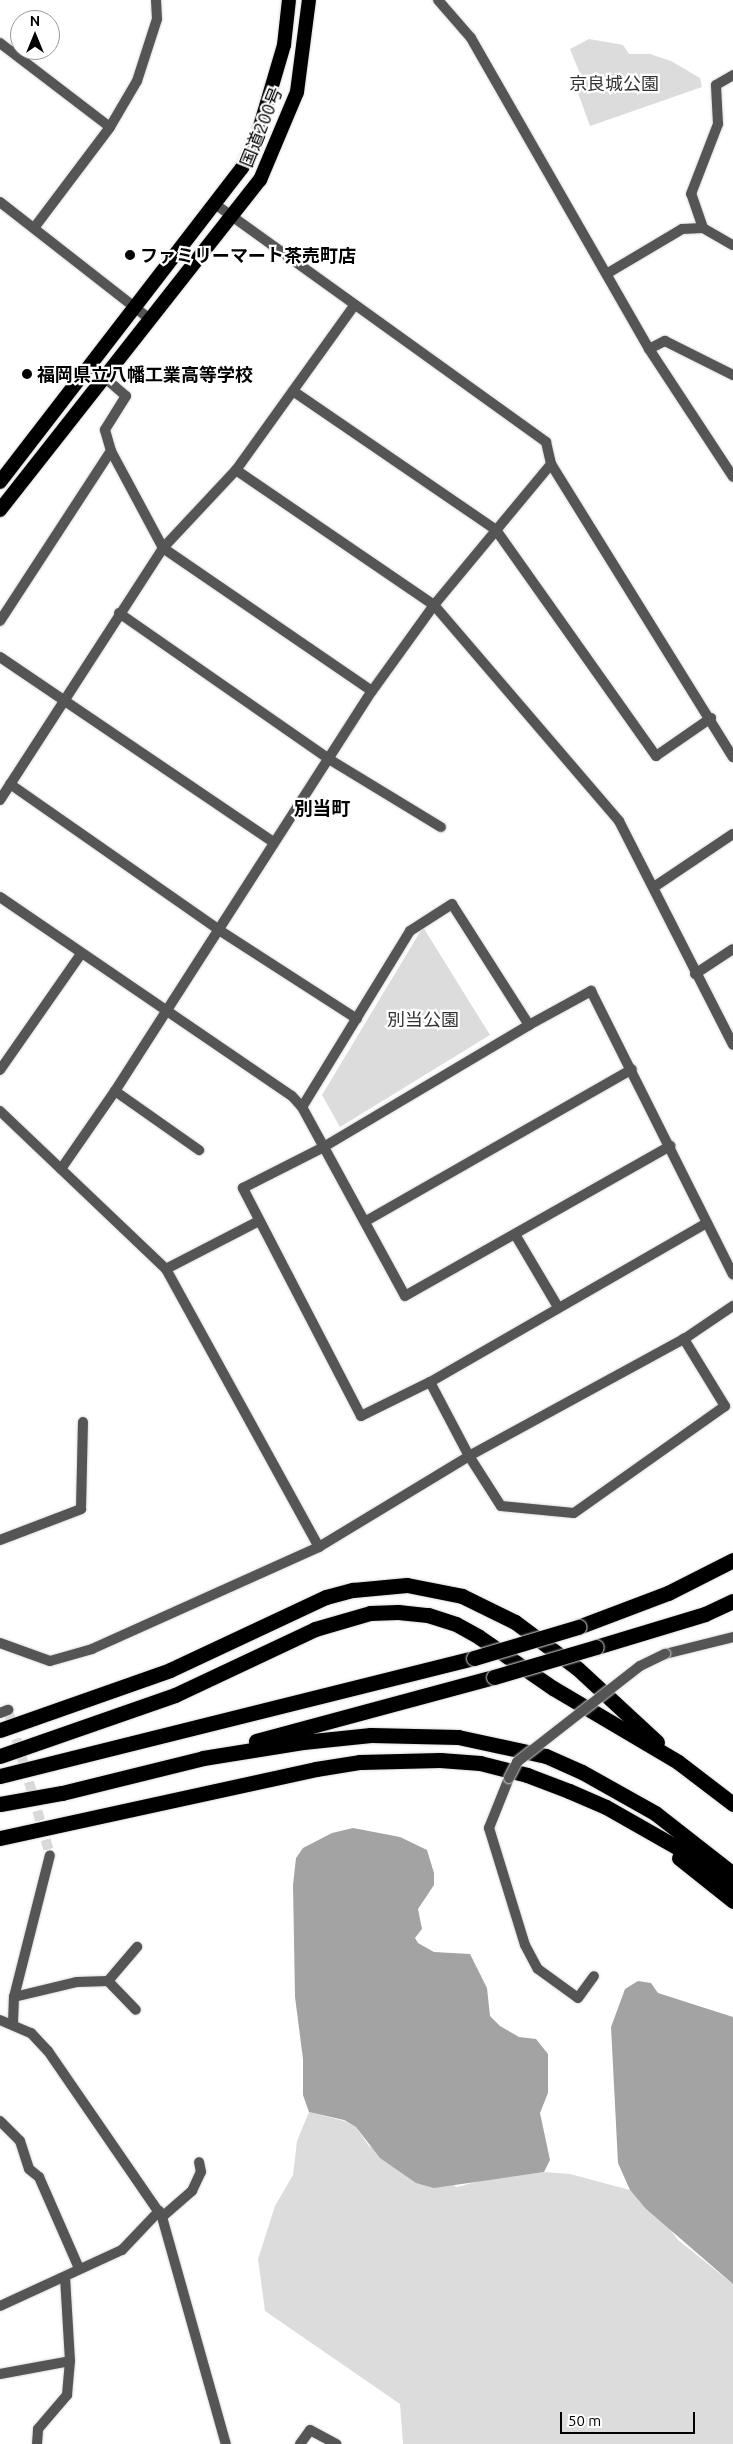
<!DOCTYPE html>
<meta charset="utf-8">
<style>
body{margin:0}
#map{position:relative;width:733px;height:2444px;overflow:hidden;background:#fff;font-family:Ubuntu,"Noto Sans JP",sans-serif}
div>[style]{position:absolute}
[style*='--x']{left:calc(var(--x)*1px);top:calc(var(--y)*1px);width:calc(var(--w)*1px);rotate:calc(var(--a)*1deg)}
.green>*{inset:0;background:#dcdcdc}
.water>*{inset:0;background:#a3a3a3}
.minor-tunnel>*{height:10px;margin-top:-5px;transform-origin:0;background:repeating-linear-gradient(90deg,#d9d9d9 0 10px,transparent 0 15px)}
.roads{filter:drop-shadow(0 0 1px #dbdbdb) drop-shadow(0 0 1px #dbdbdb)}
.minor>*{height:10px;margin:-5px;padding:0 5px;transform-origin:5px;border-radius:5px;background:#555}
.trunk>*{height:14px;margin:-7px;padding:0 7px;transform-origin:7px;border-radius:7px;background:#000}
.motorway>*{height:15px;margin:-7.5px;padding:0 7.5px;transform-origin:7.5px;border-radius:7.5px;background:#000}
.bridges{filter:drop-shadow(0 0 1px #dbdbdb) drop-shadow(0 0 1px #dbdbdb)}
.minor-bridge>*{height:10px;margin:-5px;padding:0 5px;transform-origin:5px;border-radius:5px;background:#555}
.motorway-bridge>*{height:15px;margin:-7.5px;padding:0 7.5px;transform-origin:7.5px;border-radius:7.5px;background:#000}
.dots>*{width:14px;height:14px;translate:-50% -50%;box-sizing:border-box;border:2px solid #fff;border-radius:50%}
span{translate:-50% -50%;white-space:nowrap;text-align:center;line-height:1.15;-webkit-text-stroke:4.5px #fff;paint-order:stroke}
.park-label{font-size:18px;color:#333}
.street-label{font-size:18px;color:#000}
.poi-label{font-size:18px;color:#000;font-weight:700}
.left{translate:0 -50%;text-align:left}
.neighbourhood-label{font-size:19px;color:#000;font-weight:700}
.north{position:absolute;left:10px;top:10px;width:50px;height:50px;box-sizing:border-box;background:#fff;border:1px solid #999;border-radius:50%;rotate:0deg;font-size:14px;font-weight:700;line-height:20px;text-align:center;color:#000}
.north::after{content:'';display:block;margin:auto;width:18px;height:22px;background:#000;clip-path:polygon(50% 0,100% 100%,50% 72%,0 100%)}
.scale{position:absolute;left:560px;top:2412px;width:135px;height:22px;box-sizing:border-box;border:2px solid #000;border-top:0;padding-left:6px;font-size:15px;line-height:18px;white-space:nowrap;color:#000;-webkit-text-stroke:4px #fff;paint-order:stroke}
</style>
<div id="map">
<div class="green">
<i style="clip-path:polygon(589px 39px,623px 45px,629px 54px,650px 54px,671px 61px,700px 78px,702px 87px,590px 126px,574px 82px,583px 81px,570px 49px)"></i>
<i style="clip-path:polygon(423px 927px,490px 1035px,340px 1127px,322px 1095px)"></i>
<i style="clip-path:polygon(309px 2112px,344px 2121px,356px 2127px,369px 2146px,457px 2187px,483px 2180px,544px 2172px,570px 2174px,630px 2190px,645px 2208px,663px 2220px,678px 2240px,733px 2284px,733px 2444px,403px 2444px,400px 2404px,265px 2311px,258px 2259px,275px 2206px,293px 2175px,297px 2141px)"></i>
</div>
<div class="water">
<i style="clip-path:polygon(353px 1828px,400px 1837px,427px 1850px,434px 1873px,434px 1885px,418px 1909px,422px 1929px,415px 1938px,418px 1943px,434px 1952px,470px 1954px,487px 1988px,490px 2016px,500px 2026px,519px 2037px,536px 2039px,548px 2054px,548px 2093px,540px 2113px,550px 2160px,544px 2172px,434px 2188px,416px 2183px,380px 2158px,356px 2127px,344px 2120px,309px 2112px,303px 2095px,303px 2059px,295px 1997px,293px 1885px,296px 1858px,303px 1848px,332px 1833px)"></i>
<i style="clip-path:polygon(638px 1981px,651px 1983px,658px 1993px,733px 2017px,733px 2284px,645px 2208px,630px 2190px,618px 2163px,611px 2027px,625px 1989px)"></i>
</div>
<div class="minor-tunnel">
<i style="--x:8;--y:1710;--w:151;--a:73.8"></i>
</div>
<div class="roads">
<div class="minor">
<i style="--x:438;--y:0;--w:50;--a:49"></i>
<i style="--x:471;--y:38;--w:358;--a:60.2"></i>
<i style="--x:649;--y:349;--w:153;--a:56.7"></i>
<i style="--x:0;--y:43;--w:138;--a:37.4"></i>
<i style="--x:0;--y:202;--w:190;--a:38"></i>
<i style="--x:215;--y:204;--w:408;--a:35.7"></i>
<i style="--x:546;--y:442;--w:23;--a:77"></i>
<i style="--x:551;--y:464;--w:345;--a:58.2"></i>
<i style="--x:34;--y:228;--w:126;--a:-53"></i>
<i style="--x:110;--y:127;--w:53;--a:-59.6"></i>
<i style="--x:137;--y:81;--w:65;--a:-72.1"></i>
<i style="--x:157;--y:19;--w:19;--a:-93"></i>
<i style="--x:703;--y:228;--w:36;--a:-109"></i>
<i style="--x:691;--y:194;--w:75;--a:-68.9"></i>
<i style="--x:718;--y:124;--w:39;--a:-93"></i>
<i style="--x:716;--y:85;--w:20;--a:-30"></i>
<i style="--x:608;--y:273;--w:86;--a:-30.7"></i>
<i style="--x:682;--y:229;--w:21;--a:-3"></i>
<i style="--x:703;--y:228;--w:34;--a:30"></i>
<i style="--x:649;--y:349;--w:18;--a:-27"></i>
<i style="--x:665;--y:341;--w:76;--a:26.6"></i>
<i style="--x:104;--y:377;--w:29;--a:41"></i>
<i style="--x:126;--y:396;--w:40;--a:122"></i>
<i style="--x:105;--y:430;--w:22;--a:74"></i>
<i style="--x:111;--y:451;--w:110;--a:61.8"></i>
<i style="--x:163;--y:548;--w:253;--a:34.4"></i>
<i style="--x:293;--y:391;--w:246;--a:34.4"></i>
<i style="--x:496;--y:530;--w:277;--a:54.7"></i>
<i style="--x:656;--y:756;--w:67;--a:-34.6"></i>
<i style="--x:236;--y:470;--w:240;--a:34.3"></i>
<i style="--x:434;--y:605;--w:284;--a:49.4"></i>
<i style="--x:619;--y:821;--w:251;--a:63"></i>
<i style="--x:119;--y:613;--w:256;--a:34.8"></i>
<i style="--x:329;--y:759;--w:131;--a:31.3"></i>
<i style="--x:0;--y:621;--w:203;--a:-56.9"></i>
<i style="--x:0;--y:657;--w:330;--a:34.1"></i>
<i style="--x:10;--y:784;--w:255;--a:34.9"></i>
<i style="--x:219;--y:930;--w:164;--a:32.8"></i>
<i style="--x:0;--y:800;--w:300;--a:-57.1"></i>
<i style="--x:163;--y:548;--w:107;--a:-46.9"></i>
<i style="--x:236;--y:470;--w:202;--a:-54.3"></i>
<i style="--x:654;--y:887;--w:95;--a:-33.9"></i>
<i style="--x:0;--y:897;--w:353;--a:34.3"></i>
<i style="--x:292;--y:1096;--w:15;--a:48"></i>
<i style="--x:695;--y:974;--w:45;--a:-33.3"></i>
<i style="--x:529;--y:1025;--w:143;--a:-122.5"></i>
<i style="--x:452;--y:904;--w:50;--a:147.3"></i>
<i style="--x:410;--y:931;--w:206;--a:121.5"></i>
<i style="--x:302;--y:1107;--w:215;--a:61.4"></i>
<i style="--x:405;--y:1296;--w:305;--a:-29.5"></i>
<i style="--x:0;--y:1070;--w:141;--a:-55.1"></i>
<i style="--x:115;--y:1091;--w:103;--a:35.1"></i>
<i style="--x:0;--y:1111;--w:229;--a:43.6"></i>
<i style="--x:166;--y:1269;--w:317;--a:61.2"></i>
<i style="--x:61;--y:1169;--w:95;--a:-55.3"></i>
<i style="--x:115;--y:1091;--w:475;--a:-57.3"></i>
<i style="--x:372;--y:691;--w:106;--a:-54.2"></i>
<i style="--x:434;--y:605;--w:183;--a:-50.3"></i>
<i style="--x:366;--y:1221;--w:306;--a:-29.7"></i>
<i style="--x:705;--y:1224;--w:317;--a:150.1"></i>
<i style="--x:430;--y:1382;--w:77;--a:153.8"></i>
<i style="--x:361;--y:1416;--w:257;--a:-117.4"></i>
<i style="--x:243;--y:1188;--w:89;--a:-26.9"></i>
<i style="--x:322;--y:1148;--w:241;--a:-30.7"></i>
<i style="--x:529;--y:1025;--w:71;--a:-28.7"></i>
<i style="--x:591;--y:991;--w:317;--a:63.4"></i>
<i style="--x:516;--y:1236;--w:82;--a:59.4"></i>
<i style="--x:166;--y:1269;--w:105;--a:-27.3"></i>
<i style="--x:430;--y:1382;--w:84;--a:62.2"></i>
<i style="--x:469;--y:1456;--w:59;--a:57.4"></i>
<i style="--x:501;--y:1506;--w:73;--a:5.5"></i>
<i style="--x:574;--y:1513;--w:185;--a:-35.3"></i>
<i style="--x:725;--y:1406;--w:79;--a:-121.5"></i>
<i style="--x:0;--y:1540;--w:87;--a:-20.9"></i>
<i style="--x:81;--y:1509;--w:87;--a:-88.7"></i>
<i style="--x:0;--y:1643;--w:53;--a:19.8"></i>
<i style="--x:50;--y:1661;--w:44;--a:-15.9"></i>
<i style="--x:92;--y:1649;--w:249;--a:-24.2"></i>
<i style="--x:319;--y:1547;--w:175;--a:-31.2"></i>
<i style="--x:469;--y:1456;--w:245;--a:-28.6"></i>
<i style="--x:684;--y:1339;--w:59;--a:-34"></i>
<i style="--x:665;--y:1654;--w:70;--a:-14"></i>
<i style="--x:0;--y:1713;--w:9;--a:-21"></i>
<i style="--x:509;--y:1778;--w:54;--a:111.8"></i>
<i style="--x:489;--y:1828;--w:122;--a:72.9"></i>
<i style="--x:525;--y:1945;--w:27;--a:62"></i>
<i style="--x:538;--y:1969;--w:49;--a:35.9"></i>
<i style="--x:578;--y:1998;--w:27;--a:-54"></i>
<i style="--x:108;--y:1981;--w:45;--a:-49.5"></i>
<i style="--x:14;--y:1997;--w:65;--a:-13.4"></i>
<i style="--x:77;--y:1982;--w:31;--a:-2"></i>
<i style="--x:108;--y:1981;--w:40;--a:46"></i>
<i style="--x:0;--y:2020;--w:34;--a:23"></i>
<i style="--x:31;--y:2033;--w:25;--a:47"></i>
<i style="--x:48;--y:2051;--w:201;--a:55.5"></i>
<i style="--x:162;--y:2217;--w:236;--a:74.3"></i>
<i style="--x:13;--y:2024;--w:27;--a:-88"></i>
<i style="--x:14;--y:1997;--w:146;--a:-75.8"></i>
<i style="--x:0;--y:2121;--w:28;--a:45"></i>
<i style="--x:20;--y:2141;--w:29;--a:72"></i>
<i style="--x:29;--y:2169;--w:13;--a:39"></i>
<i style="--x:39;--y:2177;--w:99;--a:66.3"></i>
<i style="--x:162;--y:2217;--w:40;--a:-41"></i>
<i style="--x:192;--y:2191;--w:21;--a:-65"></i>
<i style="--x:201;--y:2172;--w:10;--a:-101"></i>
<i style="--x:0;--y:2306;--w:134;--a:-24.7"></i>
<i style="--x:122;--y:2250;--w:54;--a:-46.5"></i>
<i style="--x:0;--y:2374;--w:71;--a:-10.5"></i>
<i style="--x:37;--y:2444;--w:15;--a:-86"></i>
<i style="--x:38;--y:2429;--w:45;--a:-49.5"></i>
<i style="--x:67;--y:2395;--w:34;--a:-85"></i>
<i style="--x:70;--y:2361;--w:84;--a:-93.4"></i>
<i style="--x:300;--y:2444;--w:17;--a:-54"></i>
<i style="--x:310;--y:2430;--w:30;--a:28"></i>
</div>
<div class="trunk">
<i style="--x:0;--y:482;--w:396;--a:-52.4"></i>
<i style="--x:242;--y:168;--w:42;--a:-65.9"></i>
<i style="--x:259;--y:130;--w:89;--a:-73.6"></i>
<i style="--x:284;--y:45;--w:45;--a:-83.7"></i>
<i style="--x:0;--y:510;--w:420;--a:-51.8"></i>
<i style="--x:260;--y:180;--w:95;--a:-67.2"></i>
<i style="--x:297;--y:92;--w:93;--a:-82.6"></i>
</div>
<div class="motorway">
<i style="--x:578;--y:1627;--w:96;--a:-20.7"></i>
<i style="--x:668;--y:1593;--w:73;--a:-26.9"></i>
<i style="--x:596;--y:1647;--w:114;--a:-16.8"></i>
<i style="--x:705;--y:1614;--w:31;--a:-25"></i>
<i style="--x:0;--y:1730;--w:180;--a:-19.4"></i>
<i style="--x:170;--y:1670;--w:172;--a:-25.1"></i>
<i style="--x:326;--y:1597;--w:28;--a:-15"></i>
<i style="--x:353;--y:1590;--w:54;--a:-5.3"></i>
<i style="--x:407;--y:1585;--w:56;--a:11.3"></i>
<i style="--x:462;--y:1596;--w:59;--a:26.1"></i>
<i style="--x:515;--y:1622;--w:77;--a:36.6"></i>
<i style="--x:577;--y:1668;--w:109;--a:42.8"></i>
<i style="--x:256;--y:1741;--w:246;--a:-15.1"></i>
<i style="--x:0;--y:1756;--w:185;--a:-19.2"></i>
<i style="--x:175;--y:1695;--w:155;--a:-25.2"></i>
<i style="--x:315;--y:1629;--w:57;--a:-16.2"></i>
<i style="--x:370;--y:1613;--w:28;--a:-2"></i>
<i style="--x:398;--y:1612;--w:30;--a:6"></i>
<i style="--x:428;--y:1615;--w:29;--a:18"></i>
<i style="--x:456;--y:1624;--w:26;--a:29"></i>
<i style="--x:479;--y:1637;--w:90;--a:34.6"></i>
<i style="--x:553;--y:1688;--w:145;--a:30.6"></i>
<i style="--x:678;--y:1762;--w:69;--a:37.4"></i>
<i style="--x:0;--y:1776;--w:488;--a:-14"></i>
<i style="--x:0;--y:1804;--w:63;--a:-10.1"></i>
<i style="--x:62;--y:1793;--w:145;--a:-13.9"></i>
<i style="--x:203;--y:1758;--w:101;--a:-9.1"></i>
<i style="--x:303;--y:1742;--w:68;--a:-5.9"></i>
<i style="--x:371;--y:1735;--w:87;--a:1.3"></i>
<i style="--x:458;--y:1737;--w:90;--a:12.2"></i>
<i style="--x:546;--y:1756;--w:39;--a:24"></i>
<i style="--x:582;--y:1772;--w:84;--a:29.3"></i>
<i style="--x:655;--y:1813;--w:99;--a:38"></i>
<i style="--x:0;--y:1838;--w:323;--a:-12.3"></i>
<i style="--x:316;--y:1769;--w:45;--a:-9"></i>
<i style="--x:360;--y:1762;--w:80;--a:-1.4"></i>
<i style="--x:440;--y:1760;--w:40;--a:4.3"></i>
<i style="--x:480;--y:1763;--w:49;--a:14.3"></i>
<i style="--x:527;--y:1775;--w:45;--a:20.9"></i>
<i style="--x:569;--y:1791;--w:40;--a:23.4"></i>
<i style="--x:606;--y:1807;--w:85;--a:29.6"></i>
<i style="--x:680;--y:1849;--w:64;--a:33.4"></i>
<i style="--x:679;--y:1858;--w:69;--a:38.5"></i>
</div>
</div>
<div class="bridges">
<div class="minor-bridge">
<i style="--x:509;--y:1778;--w:18;--a:-63"></i>
<i style="--x:517;--y:1762;--w:156;--a:-38"></i>
<i style="--x:640;--y:1666;--w:28;--a:-26"></i>
</div>
<div class="motorway-bridge">
<i style="--x:474;--y:1658;--w:109;--a:-16.6"></i>
<i style="--x:494;--y:1677;--w:106;--a:-16.4"></i>
</div>
</div>
<div class="dots">
<i style="left:130px;top:255px;background:#000"></i>
<i style="left:27px;top:374px;background:#000"></i>
</div>
<div class="park-label">
<span style="left:614px;top:83px">京良城公園</span>
<span style="left:423px;top:1019px">別当公園</span>
</div>
<div class="street-label">
<span style="left:261px;top:127px;rotate:-68deg">国道200号</span>
</div>
<div class="poi-label">
<span class="left" style="left:140px;top:255px">ファミリーマート茶売町店</span>
<span class="left" style="left:37px;top:374px">福岡県立八幡工業高等学校</span>
</div>
<div class="neighbourhood-label">
<span style="left:322px;top:809px">別当町</span>
</div>
<div class="north">N</div>
<div class="scale">50 m</div>
</div>
